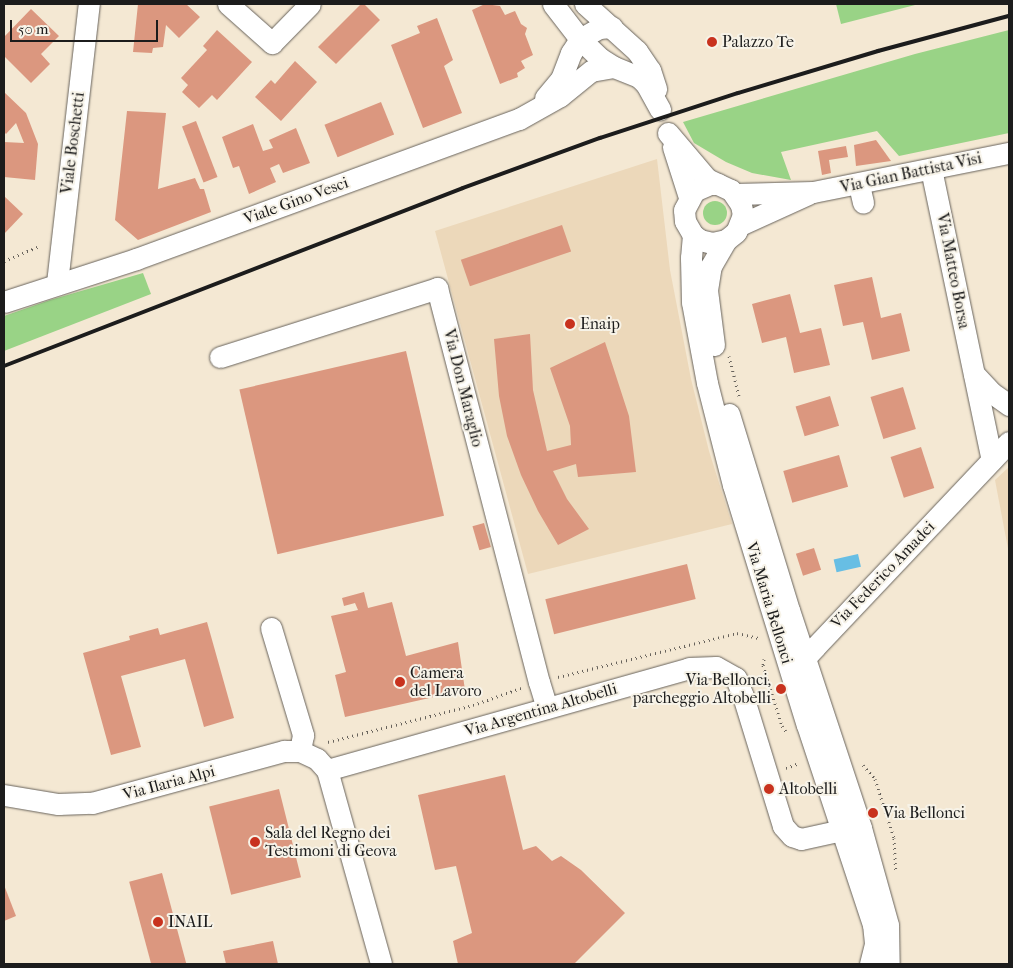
<!DOCTYPE html>
<style>
body{margin:0}
#map{position:relative;width:1013px;height:968px;overflow:hidden;background:#f4e8d3;font-family:"IM FELL French Canon",serif}
div>[style]{position:absolute}
[style*='--x']{left:calc(var(--x)*1px);top:calc(var(--y)*1px);width:calc(var(--w)*1px);rotate:calc(var(--a)*1deg)}
.built>*{inset:0;background:#ecd8ba}
.green>*{inset:0;background:#99d386}
.round{border-radius:50%}
.water>*{inset:0;background:#67bee4;transform-origin:0 0}
.building>*{inset:0;background:#db977f;transform-origin:0 0}
.path>*{height:3px;margin-top:-1.5px;transform-origin:0;background:repeating-linear-gradient(90deg,#68635c 0 1px,transparent 0 5px)}
.roads{filter:drop-shadow(0 0 1px #68635c) drop-shadow(0 0 1px #68635c)}
.minor>*{height:21px;margin:-10.5px;padding:0 10.5px;transform-origin:10.5px;border-radius:10.5px;background:#fff}
.rail>*{height:4px;margin:-2px;padding:0 2px;transform-origin:2px;border-radius:2px;background:#1c1c1c}
.dots>*{width:14px;height:14px;translate:-50% -50%;box-sizing:border-box;border:2px solid #f7f3e8;border-radius:50%}
span{translate:-50% -50%;white-space:nowrap;text-align:center;line-height:1.15;-webkit-text-stroke:4px #f7f3e8;paint-order:stroke}
.poi-label{font-size:16px;color:#1c1c1c}
.left{translate:0 -50%;text-align:left}
.right{translate:-100% -50%;text-align:right}
.street-label{font-size:16px;color:#1c1c1c}
.frame{position:absolute;inset:0;border:5px solid #1c1c1c;pointer-events:none}
.scale{position:absolute;left:10px;top:20px;width:148px;height:22px;box-sizing:border-box;border:2px solid #1c1c1c;border-top:0;padding-left:6px;font-size:15px;line-height:18px;white-space:nowrap;color:#1c1c1c;-webkit-text-stroke:4px #f7f3e8;paint-order:stroke}
</style>
<div id="map">
<div class="built">
<i style="clip-path:polygon(657px 159px,670px 270px,691px 379px,709px 451px,732px 524px,528px 574px,435px 231px)"></i>
<i style="clip-path:polygon(1009px 467px,1009px 554px,995px 480px)"></i>
</div>
<div class="green">
<i style="clip-path:polygon(836px 4px,919px 4px,841px 24px)"></i>
<i style="clip-path:polygon(1009px 30px,1009px 133px,899px 156px,877px 131px,781px 152px,791px 180px,752px 173px,726px 162px,694px 143px,683px 122px,915px 54px)"></i>
<i class="round" style="left:703px;top:201px;width:24px;height:24px"></i>
<i style="clip-path:polygon(143px 273px,151px 294px,4px 351px,4px 316px,50px 300px)"></i>
</div>
<div class="water">
<i style="left:858px;top:554px;width:13px;height:25px;rotate:77deg"></i>
</div>
<div class="building">
<i style="clip-path:polygon(138px 4px,186px 4px,200px 17px,179px 38px,166px 25px,163px 47px,153px 48px,152px 53px,133px 52px)"></i>
<i style="clip-path:polygon(361px 4px,364px 4px,380px 20px,336px 64px,318px 47px)"></i>
<i style="clip-path:polygon(485px 4px,500px 6px,505px 15px,515px 11px,521px 24px,527px 28px,525px 34px,533px 55px,521px 61px,525px 68px,517px 73px,518px 77px,500px 84px,472px 10px)"></i>
<i style="clip-path:polygon(31px 9px,59px 36px,41px 54px,50px 64px,31px 83px,4px 56px,4px 37px)"></i>
<i style="clip-path:polygon(437px 18px,453px 60px,444px 66px,462px 113px,423px 128px,391px 45px,420px 33px,417px 26px)"></i>
<i style="clip-path:polygon(217px 30px,252px 62px,217px 100px,212px 95px,199px 108px,182px 92px,188px 85px,181px 78px,207px 50px,203px 46px)"></i>
<i style="clip-path:polygon(295px 61px,317px 82px,281px 121px,255px 97px,271px 80px,275px 84px)"></i>
<i style="clip-path:polygon(4px 92px,26px 113px,38px 144px,35px 180px,4px 177px,4px 142px,24px 143px,16px 123px,6px 134px,4px 132px)"></i>
<i style="left:381px;top:102px;width:35px;height:61px;rotate:68deg"></i>
<i style="clip-path:polygon(127px 111px,166px 113px,158px 189px,195px 178px,200px 189px,204px 189px,211px 212px,138px 240px,115px 220px)"></i>
<i style="left:196px;top:121px;width:60px;height:15px;rotate:69deg"></i>
<i style="clip-path:polygon(253px 124px,263px 151px,273px 148px,269px 140px,296px 128px,310px 163px,283px 173px,279px 164px,270px 168px,276px 182px,249px 194px,239px 166px,233px 168px,222px 137px)"></i>
<i style="clip-path:polygon(876px 140px,891px 161px,856px 166px,854px 145px)"></i>
<i style="clip-path:polygon(846px 146px,848px 157px,829px 160px,831px 173px,822px 175px,818px 151px)"></i>
<i style="clip-path:polygon(4px 196px,23px 214px,4px 234px)"></i>
<i style="left:562px;top:225px;width:28px;height:107px;rotate:71deg"></i>
<i style="clip-path:polygon(872px 277px,881px 318px,901px 313px,910px 351px,872px 360px,863px 322px,843px 326px,834px 285px)"></i>
<i style="clip-path:polygon(790px 294px,800px 333px,821px 328px,830px 365px,794px 373px,786px 337px,762px 343px,752px 304px)"></i>
<i style="clip-path:polygon(530px 334px,533px 390px,547px 451px,571px 445px,570px 426px,550px 368px,605px 342px,629px 416px,636px 472px,578px 477px,576px 464px,553px 471px,567px 499px,589px 529px,558px 545px,538px 511px,521px 475px,507px 436px,499px 396px,494px 339px)"></i>
<i style="left:406px;top:351px;width:169px;height:171px;rotate:77deg"></i>
<i style="left:903px;top:387px;width:44px;height:34px;rotate:73deg"></i>
<i style="left:830px;top:396px;width:31px;height:36px;rotate:73deg"></i>
<i style="left:921px;top:447px;width:43px;height:32px;rotate:72deg"></i>
<i style="left:839px;top:455px;width:33px;height:58px;rotate:74deg"></i>
<i style="left:484px;top:523px;width:25px;height:12px;rotate:74deg"></i>
<i style="left:814px;top:548px;width:23px;height:19px;rotate:72deg"></i>
<i style="left:687px;top:564px;width:36px;height:146px;rotate:76deg"></i>
<i style="clip-path:polygon(364px 592px,368px 608px,392px 602px,406px 656px,458px 642px,465px 690px,345px 717px,335px 675px,346px 672px,331px 616px,358px 610px,355px 603px,344px 606px,342px 598px)"></i>
<i style="clip-path:polygon(207px 622px,234px 718px,204px 727px,185px 659px,121px 676px,141px 747px,111px 755px,83px 653px,130px 640px,129px 636px,158px 628px,160px 635px)"></i>
<i style="clip-path:polygon(505px 775px,523px 850px,536px 846px,552px 861px,561px 856px,581px 870px,625px 913px,574px 964px,458px 964px,453px 941px,472px 933px,456px 866px,435px 870px,418px 795px)"></i>
<i style="left:279px;top:789px;width:91px;height:72px;rotate:76deg"></i>
<i style="left:162px;top:873px;width:94px;height:34px;rotate:75deg"></i>
<i style="clip-path:polygon(4px 885px,16px 916px,4px 921px)"></i>
<i style="clip-path:polygon(273px 941px,278px 964px,226px 964px,223px 951px)"></i>
</div>
<div class="path">
<i style="--x:4;--y:261;--w:39;--a:-23"></i>
<i style="--x:729;--y:356;--w:41;--a:76"></i>
<i style="--x:764;--y:659;--w:6;--a:99"></i>
<i style="--x:763;--y:665;--w:64;--a:72.7"></i>
<i style="--x:782;--y:726;--w:9;--a:54"></i>
<i style="--x:558;--y:677;--w:184;--a:-13.8"></i>
<i style="--x:737;--y:633;--w:22;--a:13"></i>
<i style="--x:328;--y:742;--w:150;--a:-14.3"></i>
<i style="--x:473;--y:705;--w:51;--a:-19.5"></i>
<i style="--x:863;--y:765;--w:18;--a:49"></i>
<i style="--x:875;--y:779;--w:62;--a:72.1"></i>
<i style="--x:894;--y:838;--w:33;--a:87"></i>
<i style="--x:786;--y:768;--w:14;--a:-21"></i>
</div>
<div class="roads">
<div class="minor">
<i style="--x:228;--y:4;--w:59;--a:41.6"></i>
<i style="--x:272;--y:43;--w:54;--a:-45.7"></i>
<i style="--x:553;--y:4;--w:44;--a:52.4"></i>
<i style="--x:580;--y:39;--w:29;--a:44"></i>
<i style="--x:601;--y:59;--w:15;--a:32"></i>
<i style="--x:614;--y:67;--w:27;--a:22"></i>
<i style="--x:639;--y:77;--w:10;--a:45"></i>
<i style="--x:646;--y:84;--w:29;--a:61"></i>
<i style="--x:585;--y:4;--w:70;--a:42.1"></i>
<i style="--x:637;--y:51;--w:23;--a:56"></i>
<i style="--x:650;--y:70;--w:20;--a:72"></i>
<i style="--x:545;--y:98;--w:25;--a:-50"></i>
<i style="--x:561;--y:79;--w:28;--a:-69"></i>
<i style="--x:571;--y:53;--w:17;--a:-57"></i>
<i style="--x:580;--y:39;--w:22;--a:-30"></i>
<i style="--x:599;--y:28;--w:13;--a:-4"></i>
<i style="--x:668;--y:133;--w:60;--a:49.7"></i>
<i style="--x:707;--y:179;--w:26;--a:25"></i>
<i style="--x:731;--y:190;--w:18;--a:56"></i>
<i style="--x:741;--y:205;--w:10;--a:79"></i>
<i style="--x:743;--y:215;--w:18;--a:112"></i>
<i style="--x:736;--y:232;--w:13;--a:141"></i>
<i style="--x:726;--y:240;--w:14;--a:168"></i>
<i style="--x:712;--y:243;--w:12;--a:-166"></i>
<i style="--x:700;--y:240;--w:9;--a:-144"></i>
<i style="--x:693;--y:235;--w:16;--a:-120"></i>
<i style="--x:685;--y:221;--w:11;--a:-95"></i>
<i style="--x:684;--y:210;--w:21;--a:-62"></i>
<i style="--x:694;--y:191;--w:17;--a:-24"></i>
<i style="--x:710;--y:184;--w:8;--a:0"></i>
<i style="--x:673;--y:147;--w:52;--a:72.3"></i>
<i style="--x:931;--y:169;--w:297;--a:78.2"></i>
<i style="--x:859;--y:185;--w:18;--a:77"></i>
<i style="--x:736;--y:194;--w:77;--a:-1.5"></i>
<i style="--x:813;--y:192;--w:200;--a:-11.3"></i>
<i style="--x:740;--y:225;--w:75;--a:-24.5"></i>
<i style="--x:693;--y:235;--w:23;--a:95"></i>
<i style="--x:691;--y:258;--w:44;--a:88.7"></i>
<i style="--x:692;--y:302;--w:82;--a:79.5"></i>
<i style="--x:707;--y:383;--w:105;--a:75.7"></i>
<i style="--x:733;--y:485;--w:251;--a:72.9"></i>
<i style="--x:807;--y:725;--w:210;--a:71.7"></i>
<i style="--x:873;--y:924;--w:20;--a:84"></i>
<i style="--x:875;--y:944;--w:21;--a:104"></i>
<i style="--x:57;--y:283;--w:281;--a:-83.5"></i>
<i style="--x:4;--y:302;--w:139;--a:-18"></i>
<i style="--x:136;--y:259;--w:408;--a:-20.1"></i>
<i style="--x:519;--y:119;--w:47;--a:-29.3"></i>
<i style="--x:560;--y:96;--w:40;--a:-39"></i>
<i style="--x:591;--y:71;--w:23;--a:-10"></i>
<i style="--x:714;--y:345;--w:55;--a:-97.3"></i>
<i style="--x:707;--y:290;--w:24;--a:-81"></i>
<i style="--x:711;--y:266;--w:30;--a:-60"></i>
<i style="--x:220;--y:357;--w:228;--a:-17.6"></i>
<i style="--x:437;--y:288;--w:407;--a:75.5"></i>
<i style="--x:539;--y:682;--w:27;--a:73"></i>
<i style="--x:974;--y:374;--w:26;--a:47"></i>
<i style="--x:992;--y:393;--w:21;--a:35"></i>
<i style="--x:729;--y:414;--w:205;--a:73"></i>
<i style="--x:789;--y:610;--w:230;--a:71.7"></i>
<i style="--x:861;--y:828;--w:101;--a:74.4"></i>
<i style="--x:888;--y:925;--w:39;--a:89"></i>
<i style="--x:271;--y:628;--w:112;--a:73.3"></i>
<i style="--x:303;--y:735;--w:16;--a:101"></i>
<i style="--x:801;--y:669;--w:12;--a:-70"></i>
<i style="--x:805;--y:658;--w:15;--a:-48"></i>
<i style="--x:815;--y:647;--w:282;--a:-46.6"></i>
<i style="--x:327;--y:770;--w:376;--a:-15.7"></i>
<i style="--x:689;--y:668;--w:27;--a:-2"></i>
<i style="--x:716;--y:667;--w:23;--a:29"></i>
<i style="--x:736;--y:678;--w:19;--a:69"></i>
<i style="--x:743;--y:696;--w:136;--a:72.9"></i>
<i style="--x:783;--y:826;--w:13;--a:48"></i>
<i style="--x:792;--y:836;--w:9;--a:18"></i>
<i style="--x:801;--y:839;--w:42;--a:-12.4"></i>
<i style="--x:4;--y:795;--w:55;--a:9.5"></i>
<i style="--x:58;--y:804;--w:34;--a:-2"></i>
<i style="--x:92;--y:803;--w:199;--a:-15.2"></i>
<i style="--x:284;--y:751;--w:16;--a:0"></i>
<i style="--x:300;--y:751;--w:19;--a:25"></i>
<i style="--x:317;--y:759;--w:15;--a:48"></i>
<i style="--x:327;--y:770;--w:201;--a:74.4"></i>
</div>
</div>
<div class="rail">
<i style="--x:4;--y:366;--w:492;--a:-21.2"></i>
<i style="--x:463;--y:188;--w:146;--a:-20.1"></i>
<i style="--x:600;--y:138;--w:145;--a:-18.1"></i>
<i style="--x:738;--y:93;--w:146;--a:-16.7"></i>
<i style="--x:878;--y:51;--w:136;--a:-15"></i>
</div>
<div class="dots">
<i style="left:712px;top:42px;background:#c8321e"></i>
<i style="left:570px;top:324px;background:#c8321e"></i>
<i style="left:400px;top:682px;background:#c8321e"></i>
<i style="left:781px;top:689px;background:#c8321e"></i>
<i style="left:769px;top:789px;background:#c8321e"></i>
<i style="left:873px;top:813px;background:#c8321e"></i>
<i style="left:255px;top:842px;background:#c8321e"></i>
<i style="left:158px;top:922px;background:#c8321e"></i>
</div>
<div class="poi-label">
<span class="left" style="left:722px;top:42px">Palazzo Te</span>
<span class="left" style="left:580px;top:324px">Enaip</span>
<span class="left" style="left:410px;top:682px">Camera<br>del Lavoro</span>
<span class="right" style="left:771px;top:689px">Via Bellonci,<br>parcheggio Altobelli</span>
<span class="left" style="left:779px;top:789px">Altobelli</span>
<span class="left" style="left:883px;top:813px">Via Bellonci</span>
<span class="left" style="left:265px;top:842px">Sala del Regno dei<br>Testimoni di Geova</span>
<span class="left" style="left:168px;top:922px">INAIL</span>
</div>
<div class="street-label">
<span style="left:73px;top:143px;rotate:-83deg">Viale Boschetti</span>
<span style="left:911px;top:173px;rotate:-12deg">Via Gian Battista Visi</span>
<span style="left:296px;top:201px;rotate:-20deg">Viale Gino Vesci</span>
<span style="left:953px;top:271px;rotate:79deg">Via Matteo Borsa</span>
<span style="left:463px;top:388px;rotate:76deg">Via Don Maraglio</span>
<span style="left:883px;top:575px;rotate:-46deg">Via Federico Amadei</span>
<span style="left:769px;top:603px;rotate:73deg">Via Maria Bellonci</span>
<span style="left:541px;top:710px;rotate:-16deg">Via Argentina Altobelli</span>
<span style="left:169px;top:783px;rotate:-15deg">Via Ilaria Alpi</span>
</div>
<div class="frame"></div>
<div class="scale">50 m</div>
</div>
